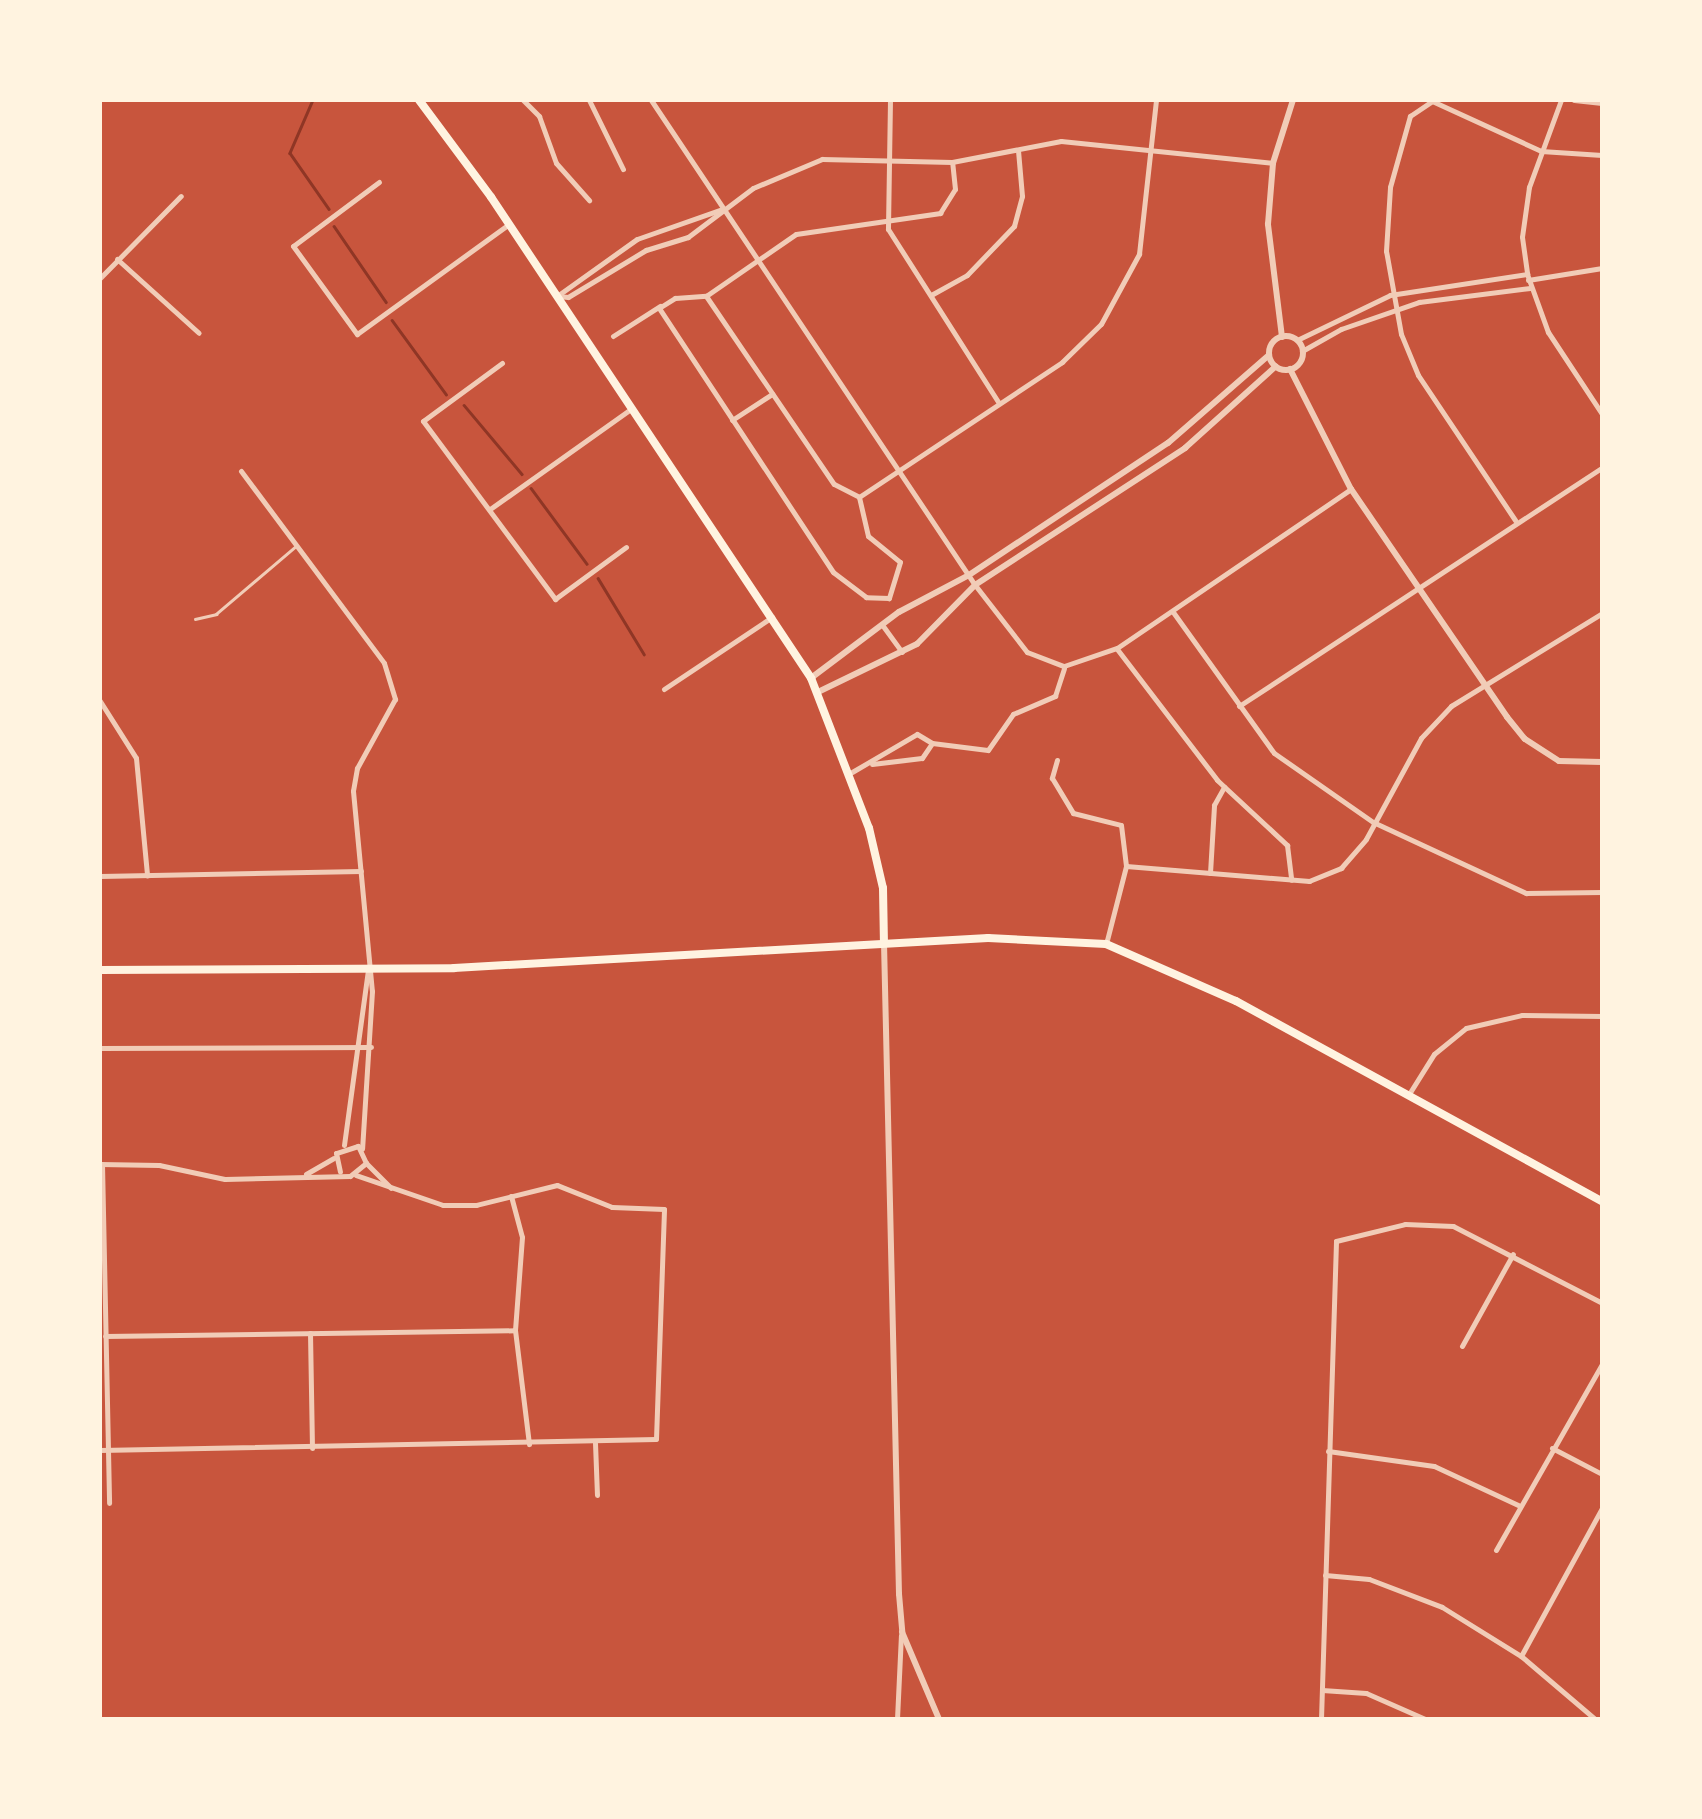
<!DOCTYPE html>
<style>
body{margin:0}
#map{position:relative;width:1702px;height:1819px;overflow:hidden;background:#c8553d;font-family:"Public Sans",sans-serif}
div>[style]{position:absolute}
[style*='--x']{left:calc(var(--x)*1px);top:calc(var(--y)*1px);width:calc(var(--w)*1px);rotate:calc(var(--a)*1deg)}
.stream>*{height:2.5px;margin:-1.25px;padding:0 1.25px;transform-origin:1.25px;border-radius:1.25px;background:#8f3625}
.service>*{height:2.5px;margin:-1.25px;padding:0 1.25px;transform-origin:1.25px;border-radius:1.25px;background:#f1ccb7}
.minor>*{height:5px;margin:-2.5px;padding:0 2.5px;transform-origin:2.5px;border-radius:2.5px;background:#f1ccb7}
.tertiary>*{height:6px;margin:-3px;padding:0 3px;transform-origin:3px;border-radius:3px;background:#f1ccb7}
.tertiary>.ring{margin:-3px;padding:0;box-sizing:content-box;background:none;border:6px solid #f1ccb7;border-radius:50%}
.secondary>*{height:8px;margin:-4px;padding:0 4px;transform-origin:4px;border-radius:4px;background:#fff3e0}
span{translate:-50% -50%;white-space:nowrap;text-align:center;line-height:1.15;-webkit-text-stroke:9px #fff3e0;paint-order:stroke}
.frame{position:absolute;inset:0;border:102px solid #fff3e0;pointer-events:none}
</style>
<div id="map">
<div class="stream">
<i style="--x:313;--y:100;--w:58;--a:113.5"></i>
<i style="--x:290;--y:153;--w:68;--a:55.1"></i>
<i style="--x:334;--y:226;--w:92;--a:55.6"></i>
<i style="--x:392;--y:320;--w:92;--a:53.9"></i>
<i style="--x:464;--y:405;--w:90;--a:50"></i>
<i style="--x:531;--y:488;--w:94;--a:53.6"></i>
<i style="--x:598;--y:578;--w:89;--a:58.8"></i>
</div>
<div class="service">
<i style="--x:195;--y:619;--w:22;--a:-13"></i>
<i style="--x:216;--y:614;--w:105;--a:-40.4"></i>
</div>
<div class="minor">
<i style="--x:523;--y:100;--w:23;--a:45"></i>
<i style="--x:539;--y:116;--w:50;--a:70.1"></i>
<i style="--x:556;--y:163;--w:50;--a:48.3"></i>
<i style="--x:589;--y:100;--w:77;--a:63.8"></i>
<i style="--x:651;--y:100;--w:583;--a:56.26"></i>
<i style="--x:975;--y:585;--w:85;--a:52.2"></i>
<i style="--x:1027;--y:652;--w:40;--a:21"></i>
<i style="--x:1064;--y:666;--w:56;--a:-18.8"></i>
<i style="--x:1117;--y:648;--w:283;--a:-34.2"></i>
<i style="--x:890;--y:100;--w:129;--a:90.9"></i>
<i style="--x:888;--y:229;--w:206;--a:57.5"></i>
<i style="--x:1561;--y:100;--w:93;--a:110.2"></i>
<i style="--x:1529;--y:187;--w:50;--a:98"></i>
<i style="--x:1522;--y:237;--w:37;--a:82"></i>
<i style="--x:1527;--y:274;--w:62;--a:70.1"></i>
<i style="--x:1548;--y:332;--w:98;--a:56.6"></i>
<i style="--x:1574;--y:100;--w:28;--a:6"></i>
<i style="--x:379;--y:182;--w:107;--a:143.3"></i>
<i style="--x:293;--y:246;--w:109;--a:54"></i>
<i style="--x:357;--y:334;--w:188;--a:-35.9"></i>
<i style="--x:117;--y:259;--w:110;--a:42.1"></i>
<i style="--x:100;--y:278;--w:115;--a:-45.4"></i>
<i style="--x:1528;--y:280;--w:75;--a:-9.2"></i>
<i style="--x:931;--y:295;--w:41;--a:-29.1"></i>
<i style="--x:967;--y:275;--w:68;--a:-46.2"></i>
<i style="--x:1014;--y:226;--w:31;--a:-75"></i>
<i style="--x:1022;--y:196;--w:46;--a:-95"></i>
<i style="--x:557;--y:296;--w:98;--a:-35.5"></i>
<i style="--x:637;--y:239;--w:88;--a:-19.3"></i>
<i style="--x:558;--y:296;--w:10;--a:6"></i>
<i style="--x:568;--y:297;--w:91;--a:-31.1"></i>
<i style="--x:646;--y:250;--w:44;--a:-17.2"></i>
<i style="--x:688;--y:237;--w:81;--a:-37"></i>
<i style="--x:753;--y:188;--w:75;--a:-22.8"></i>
<i style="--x:822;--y:159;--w:130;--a:1.3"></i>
<i style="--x:952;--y:162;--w:111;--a:-10.9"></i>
<i style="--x:1061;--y:141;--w:213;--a:5.9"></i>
<i style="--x:706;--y:296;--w:227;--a:55.8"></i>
<i style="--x:834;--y:484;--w:28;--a:27"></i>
<i style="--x:859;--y:497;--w:40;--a:77"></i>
<i style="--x:868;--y:536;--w:41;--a:39.1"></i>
<i style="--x:900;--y:562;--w:38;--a:107"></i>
<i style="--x:889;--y:598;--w:23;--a:-178"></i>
<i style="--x:866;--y:597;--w:41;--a:-142.9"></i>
<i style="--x:833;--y:572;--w:316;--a:-123.4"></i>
<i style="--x:659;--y:308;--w:19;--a:-32"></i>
<i style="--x:675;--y:298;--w:31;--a:-4"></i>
<i style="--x:706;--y:296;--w:109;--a:-34.6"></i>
<i style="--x:796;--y:234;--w:146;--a:-8.3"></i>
<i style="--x:940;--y:213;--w:28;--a:-58"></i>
<i style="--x:955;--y:189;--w:27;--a:-96"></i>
<i style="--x:613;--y:336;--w:56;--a:-32.6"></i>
<i style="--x:1297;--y:340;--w:103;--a:-25.8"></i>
<i style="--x:1390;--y:295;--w:139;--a:-8.7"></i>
<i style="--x:1302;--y:351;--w:45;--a:-29.4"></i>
<i style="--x:1341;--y:329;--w:83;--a:-19.1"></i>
<i style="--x:1419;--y:302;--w:112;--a:-7.2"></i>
<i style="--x:502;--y:363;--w:98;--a:143.7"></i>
<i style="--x:423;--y:421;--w:222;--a:53.4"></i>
<i style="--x:555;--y:599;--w:88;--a:-36.2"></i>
<i style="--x:732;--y:420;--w:48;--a:-33"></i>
<i style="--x:241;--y:471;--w:239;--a:53.3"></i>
<i style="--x:384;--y:663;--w:38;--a:73"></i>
<i style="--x:395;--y:699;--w:79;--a:118.8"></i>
<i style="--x:357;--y:768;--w:23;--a:100"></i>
<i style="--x:353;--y:791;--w:201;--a:84.6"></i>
<i style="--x:372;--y:991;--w:158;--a:93.6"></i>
<i style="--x:859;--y:497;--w:244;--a:-33.6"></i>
<i style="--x:1062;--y:362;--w:54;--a:-44.3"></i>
<i style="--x:1101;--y:324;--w:80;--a:-61.5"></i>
<i style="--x:1139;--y:254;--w:155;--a:-83.7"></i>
<i style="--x:490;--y:509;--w:174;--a:-35.4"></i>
<i style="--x:1515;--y:520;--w:174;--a:-123.8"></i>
<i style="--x:1418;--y:375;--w:44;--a:-112.5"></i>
<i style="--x:1401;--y:334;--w:84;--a:-100.2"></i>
<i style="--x:1386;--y:251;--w:64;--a:-86.4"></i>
<i style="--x:1390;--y:187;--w:74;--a:-74.3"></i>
<i style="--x:1410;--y:116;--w:27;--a:-34"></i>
<i style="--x:1432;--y:101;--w:120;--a:24.6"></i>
<i style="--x:1541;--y:151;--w:61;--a:3.8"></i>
<i style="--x:1173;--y:612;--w:173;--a:54.4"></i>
<i style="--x:1274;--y:753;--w:121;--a:34.9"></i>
<i style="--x:1373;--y:822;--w:169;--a:24.9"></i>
<i style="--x:1526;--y:893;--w:76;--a:-0.8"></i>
<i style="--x:883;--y:626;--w:32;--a:54"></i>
<i style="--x:1117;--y:649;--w:165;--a:52.6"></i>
<i style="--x:1217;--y:780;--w:96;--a:42.9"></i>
<i style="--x:1287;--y:845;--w:35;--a:83"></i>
<i style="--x:664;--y:689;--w:130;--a:-33.7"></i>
<i style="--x:100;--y:701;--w:67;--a:57.7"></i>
<i style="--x:136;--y:758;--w:118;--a:84.6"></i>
<i style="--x:1239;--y:706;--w:434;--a:-33.3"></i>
<i style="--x:1057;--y:760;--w:19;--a:106"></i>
<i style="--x:1052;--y:778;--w:41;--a:59"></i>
<i style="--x:1073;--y:813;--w:49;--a:14"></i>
<i style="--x:1121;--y:825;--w:41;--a:83"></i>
<i style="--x:872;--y:764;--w:50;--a:-6.8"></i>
<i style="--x:922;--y:758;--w:18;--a:-56"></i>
<i style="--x:852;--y:772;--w:75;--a:-30.3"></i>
<i style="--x:917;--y:734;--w:17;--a:31"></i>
<i style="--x:932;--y:743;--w:56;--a:7.1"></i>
<i style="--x:988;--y:750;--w:44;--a:-55.2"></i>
<i style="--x:1013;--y:714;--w:46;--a:-23.2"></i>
<i style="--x:1055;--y:696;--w:29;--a:-72"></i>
<i style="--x:1210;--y:873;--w:68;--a:-86.6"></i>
<i style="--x:1214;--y:805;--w:21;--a:-61"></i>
<i style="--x:100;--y:876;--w:261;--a:-1.1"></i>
<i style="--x:1106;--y:944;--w:81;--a:-75.6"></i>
<i style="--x:1126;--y:866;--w:184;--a:4.7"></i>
<i style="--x:1309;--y:881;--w:35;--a:-22"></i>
<i style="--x:1341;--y:868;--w:38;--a:-49"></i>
<i style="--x:1366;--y:839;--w:115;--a:-61.4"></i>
<i style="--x:1421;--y:738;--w:44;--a:-46.8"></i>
<i style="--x:1451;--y:706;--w:177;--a:-31.6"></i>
<i style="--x:100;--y:1048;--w:271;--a:-0.2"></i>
<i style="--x:1409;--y:1094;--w:47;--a:-58"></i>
<i style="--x:1434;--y:1054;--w:41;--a:-39.1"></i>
<i style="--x:1466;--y:1028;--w:57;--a:-13.1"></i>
<i style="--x:1522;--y:1015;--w:80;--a:0.7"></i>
<i style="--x:344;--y:1145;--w:178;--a:-82.2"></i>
<i style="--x:366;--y:1163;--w:35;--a:45"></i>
<i style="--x:100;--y:1164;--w:59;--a:1"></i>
<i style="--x:159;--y:1165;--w:67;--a:12"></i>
<i style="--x:225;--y:1179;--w:125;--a:-1.4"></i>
<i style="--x:350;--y:1176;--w:21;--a:-39"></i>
<i style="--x:366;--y:1163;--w:19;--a:-115"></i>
<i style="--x:358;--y:1146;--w:23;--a:162"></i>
<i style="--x:336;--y:1153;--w:19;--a:78"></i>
<i style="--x:102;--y:1164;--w:339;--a:88.8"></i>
<i style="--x:306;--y:1174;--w:32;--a:-30"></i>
<i style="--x:511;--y:1196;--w:42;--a:75"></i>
<i style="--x:522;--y:1237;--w:93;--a:94.3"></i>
<i style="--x:515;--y:1330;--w:115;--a:83"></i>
<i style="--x:310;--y:1333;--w:115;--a:89"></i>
<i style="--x:105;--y:1336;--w:410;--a:-0.8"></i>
<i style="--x:1462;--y:1346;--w:105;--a:-61"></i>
<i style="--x:595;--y:1443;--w:52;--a:87.8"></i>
<i style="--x:1552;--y:1448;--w:56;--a:27.5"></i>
<i style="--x:100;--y:1450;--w:556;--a:-1.13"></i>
<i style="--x:656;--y:1439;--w:230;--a:-88"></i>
<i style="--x:664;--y:1209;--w:52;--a:-177.8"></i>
<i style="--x:612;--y:1207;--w:59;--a:-158.2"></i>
<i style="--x:557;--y:1185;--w:83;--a:166.1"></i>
<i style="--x:476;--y:1205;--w:33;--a:180"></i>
<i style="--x:443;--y:1205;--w:92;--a:-161"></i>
<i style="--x:1328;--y:1451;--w:107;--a:8.1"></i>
<i style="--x:1434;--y:1466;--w:95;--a:24.9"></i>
<i style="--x:1496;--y:1550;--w:214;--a:-60.3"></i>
<i style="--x:1325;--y:1575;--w:44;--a:5.2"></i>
<i style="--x:1369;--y:1579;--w:78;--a:21"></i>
<i style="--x:1442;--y:1607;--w:93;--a:31.8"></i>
<i style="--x:1521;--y:1656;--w:97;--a:40.4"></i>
<i style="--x:1521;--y:1656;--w:169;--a:-61.3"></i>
<i style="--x:1322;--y:1690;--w:44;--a:3.9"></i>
<i style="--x:1366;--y:1693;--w:64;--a:23.8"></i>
<i style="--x:897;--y:1719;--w:84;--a:-87.3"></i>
<i style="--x:1321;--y:1719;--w:478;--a:-88.2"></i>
<i style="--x:1336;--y:1241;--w:71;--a:-13.8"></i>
<i style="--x:1405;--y:1224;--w:48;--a:2.4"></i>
<i style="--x:1453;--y:1226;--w:168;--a:27.3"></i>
</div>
<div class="tertiary">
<i class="ring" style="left:1269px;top:336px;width:28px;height:28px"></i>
<i style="--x:1282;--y:337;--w:114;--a:-97.1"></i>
<i style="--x:1268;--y:224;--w:61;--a:-85.3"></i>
<i style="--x:1273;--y:163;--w:66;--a:-72.4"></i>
<i style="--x:1290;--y:369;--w:135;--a:63.1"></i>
<i style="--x:1351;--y:489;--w:276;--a:55.6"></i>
<i style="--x:1507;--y:717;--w:28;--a:51"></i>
<i style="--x:1525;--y:739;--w:40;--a:32.9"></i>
<i style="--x:1559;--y:761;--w:43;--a:1.3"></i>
<i style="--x:811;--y:678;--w:110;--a:-36.9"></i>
<i style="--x:899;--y:612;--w:79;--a:-27.9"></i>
<i style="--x:969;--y:575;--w:239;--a:-33.6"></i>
<i style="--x:1168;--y:443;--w:134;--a:-41.1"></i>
<i style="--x:818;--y:692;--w:110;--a:-25.9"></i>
<i style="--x:917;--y:644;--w:83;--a:-45.5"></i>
<i style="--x:975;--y:585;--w:251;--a:-33.1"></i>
<i style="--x:1185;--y:448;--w:122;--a:-42"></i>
<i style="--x:884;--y:943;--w:651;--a:88.68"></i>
<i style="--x:899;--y:1594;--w:38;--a:85"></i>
<i style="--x:902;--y:1632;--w:95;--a:67"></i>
</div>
<div class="secondary">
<i style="--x:419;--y:100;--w:121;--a:53.4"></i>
<i style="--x:491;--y:197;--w:578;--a:56.36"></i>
<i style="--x:811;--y:678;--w:161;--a:68.9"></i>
<i style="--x:869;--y:828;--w:62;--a:76.9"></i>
<i style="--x:883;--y:888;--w:55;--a:89"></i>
<i style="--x:100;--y:970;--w:354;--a:-0.3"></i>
<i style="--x:454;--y:968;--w:535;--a:-3.22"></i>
<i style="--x:988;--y:938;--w:118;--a:2.9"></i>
<i style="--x:1106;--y:944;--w:142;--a:23.7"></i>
<i style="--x:1236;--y:1001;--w:417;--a:28.7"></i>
</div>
<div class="frame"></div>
</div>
